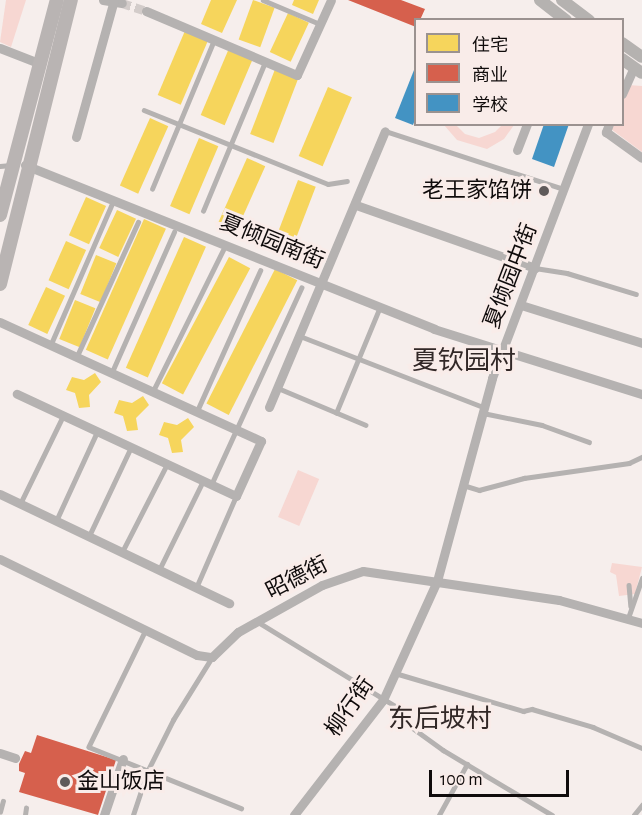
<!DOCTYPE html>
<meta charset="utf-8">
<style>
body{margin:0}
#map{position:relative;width:642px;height:815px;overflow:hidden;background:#f6eeec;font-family:"Alegreya Sans","Noto Sans SC",sans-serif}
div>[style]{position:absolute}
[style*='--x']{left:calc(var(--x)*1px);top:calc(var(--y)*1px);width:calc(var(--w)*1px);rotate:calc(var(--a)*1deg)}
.green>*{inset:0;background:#f7d7d2;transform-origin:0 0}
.homes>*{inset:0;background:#f6d55c;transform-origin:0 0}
.shops>*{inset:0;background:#d6604d}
.schools>*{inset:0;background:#4393c3}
.minor-tunnel>*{height:9px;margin-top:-4.5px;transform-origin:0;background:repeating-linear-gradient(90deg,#d3ccca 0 9px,transparent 0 13.5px)}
.service>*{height:4.5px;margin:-2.25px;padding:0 2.25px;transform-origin:2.25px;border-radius:2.25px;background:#b5b2b1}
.minor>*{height:9px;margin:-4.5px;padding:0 4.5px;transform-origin:4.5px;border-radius:4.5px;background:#b5b2b1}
.secondary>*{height:12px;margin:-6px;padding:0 6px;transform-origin:6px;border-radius:6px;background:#b5b2b0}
.primary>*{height:14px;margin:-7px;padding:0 7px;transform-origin:7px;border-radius:7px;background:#b9b4b3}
.dots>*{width:16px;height:16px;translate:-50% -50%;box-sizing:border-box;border:3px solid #f9ece9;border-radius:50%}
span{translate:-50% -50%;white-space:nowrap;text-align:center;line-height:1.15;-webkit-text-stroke:6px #f9ece9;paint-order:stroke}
.poi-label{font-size:22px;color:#0f0b0b}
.right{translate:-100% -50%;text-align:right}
.left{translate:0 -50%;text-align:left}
.street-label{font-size:22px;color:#0f0b0b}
.quarter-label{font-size:26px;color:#322827}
.legend{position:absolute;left:414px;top:18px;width:210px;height:108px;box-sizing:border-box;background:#f9ece9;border:2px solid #9b9290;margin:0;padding:8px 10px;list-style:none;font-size:18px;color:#0f0b0b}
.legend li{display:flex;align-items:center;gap:12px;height:30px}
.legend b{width:30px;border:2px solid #9b9290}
.scale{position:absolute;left:429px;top:770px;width:140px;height:27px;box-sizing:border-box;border:3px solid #0f0b0b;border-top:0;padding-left:8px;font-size:18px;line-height:21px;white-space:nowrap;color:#0f0b0b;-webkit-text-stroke:4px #f9ece9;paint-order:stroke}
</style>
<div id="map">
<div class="green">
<i style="clip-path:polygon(6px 0,26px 0,11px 47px,0 42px)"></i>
<i style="clip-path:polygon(628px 85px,642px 86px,642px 152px,611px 129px,613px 125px,622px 124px,623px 99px)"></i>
<i style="clip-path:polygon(444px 125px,456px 125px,465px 134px,479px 138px,495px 132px,502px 125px,514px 125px,504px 139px,487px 149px,457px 140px)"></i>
<i style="left:298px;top:470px;width:23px;height:51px;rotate:23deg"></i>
<i style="clip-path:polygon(612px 563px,642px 567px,635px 594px,619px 596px,616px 575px,610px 572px)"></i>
</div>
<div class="homes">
<i style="clip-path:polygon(211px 0,237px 0,222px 33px,201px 24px)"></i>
<i style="left:253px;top:0;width:23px;height:42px;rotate:20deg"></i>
<i style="clip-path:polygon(294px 0,319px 0,313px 14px,292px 5px)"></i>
<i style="left:288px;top:13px;width:23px;height:43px;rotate:25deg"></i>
<i style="left:187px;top:26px;width:25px;height:75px;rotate:23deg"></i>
<i style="left:230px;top:46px;width:26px;height:75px;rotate:23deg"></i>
<i style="left:277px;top:64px;width:25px;height:75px;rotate:21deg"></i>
<i style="left:328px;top:87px;width:26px;height:75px;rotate:23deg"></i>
<i style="left:150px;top:118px;width:20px;height:74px;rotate:24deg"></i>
<i style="left:199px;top:138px;width:21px;height:74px;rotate:23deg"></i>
<i style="left:247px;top:158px;width:20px;height:73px;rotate:24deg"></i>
<i style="left:298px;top:180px;width:19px;height:73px;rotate:21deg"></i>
<i style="left:86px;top:197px;width:22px;height:42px;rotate:24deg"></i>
<i style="left:117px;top:210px;width:21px;height:42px;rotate:25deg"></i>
<i style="left:144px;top:219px;width:24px;height:143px;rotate:24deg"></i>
<i style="left:184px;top:237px;width:24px;height:143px;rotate:24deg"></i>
<i style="left:66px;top:241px;width:22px;height:43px;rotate:24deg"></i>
<i style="left:96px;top:255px;width:22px;height:42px;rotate:22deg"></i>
<i style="left:229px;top:257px;width:24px;height:143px;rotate:28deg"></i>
<i style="left:275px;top:269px;width:25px;height:151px;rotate:27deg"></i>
<i style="left:46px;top:287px;width:21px;height:42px;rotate:25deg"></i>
<i style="left:75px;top:300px;width:22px;height:42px;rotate:22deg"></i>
<i style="clip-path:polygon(95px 373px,101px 382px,89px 395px,90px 407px,79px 408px,75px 393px,66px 390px,72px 377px,84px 380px)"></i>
<i style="clip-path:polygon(143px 396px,149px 405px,136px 418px,138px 430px,127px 431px,123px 416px,114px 413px,119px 400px,132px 403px)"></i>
<i style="clip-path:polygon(188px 418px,194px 427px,181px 440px,183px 452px,172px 453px,168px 438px,159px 435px,164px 422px,177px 425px)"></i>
</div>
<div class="shops">
<i style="clip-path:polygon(348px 0,401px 0,425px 9px,420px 20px,416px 20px,416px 27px)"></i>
<i style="clip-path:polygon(37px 735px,116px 760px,98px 815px,19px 792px,25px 773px,19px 771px,19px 764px,25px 751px,31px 753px)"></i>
</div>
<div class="schools">
<i style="clip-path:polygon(416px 65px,416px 117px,413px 125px,395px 118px)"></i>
<i style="clip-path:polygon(544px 124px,569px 124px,554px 167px,532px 159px)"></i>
</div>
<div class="minor-tunnel">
<i style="--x:122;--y:3;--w:25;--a:18"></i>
</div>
<div class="service">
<i style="--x:263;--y:0;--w:62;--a:22.8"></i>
<i style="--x:144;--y:110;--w:198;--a:21.9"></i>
<i style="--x:328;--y:184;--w:19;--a:-9"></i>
<i style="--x:385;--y:131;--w:188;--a:18"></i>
<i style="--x:0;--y:166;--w:11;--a:-5"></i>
<i style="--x:152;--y:189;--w:161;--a:-67.4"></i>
<i style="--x:203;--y:211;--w:161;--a:-67.4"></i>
<i style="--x:535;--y:268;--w:32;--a:9"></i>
<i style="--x:567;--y:273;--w:72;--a:16.9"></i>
<i style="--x:300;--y:336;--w:196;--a:21.2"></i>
<i style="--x:51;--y:344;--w:153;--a:-66.5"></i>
<i style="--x:77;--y:356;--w:147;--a:-65.5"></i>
<i style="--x:112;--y:372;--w:153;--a:-66.1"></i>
<i style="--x:278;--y:388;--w:95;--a:22.8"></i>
<i style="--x:153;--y:391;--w:160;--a:-63.6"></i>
<i style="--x:197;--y:411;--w:154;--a:-65.8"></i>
<i style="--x:336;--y:413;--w:115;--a:-67.5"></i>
<i style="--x:483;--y:413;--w:60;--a:11.5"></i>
<i style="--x:542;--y:425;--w:50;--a:19.9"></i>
<i style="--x:211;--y:485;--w:217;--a:-65.4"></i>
<i style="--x:463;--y:485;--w:17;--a:17"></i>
<i style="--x:479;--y:490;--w:47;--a:-14.9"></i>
<i style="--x:524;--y:478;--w:106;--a:-8.1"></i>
<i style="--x:629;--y:463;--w:14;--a:-25"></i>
<i style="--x:20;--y:504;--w:98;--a:-64"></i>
<i style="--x:56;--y:521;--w:98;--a:-65.3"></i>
<i style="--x:89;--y:536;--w:98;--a:-64.7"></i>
<i style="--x:122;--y:552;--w:99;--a:-62.9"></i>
<i style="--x:159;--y:570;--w:99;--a:-63.7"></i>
<i style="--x:629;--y:585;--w:21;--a:85"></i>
<i style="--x:196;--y:588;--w:100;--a:-66.5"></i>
<i style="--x:628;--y:618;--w:42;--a:-70.7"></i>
<i style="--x:258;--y:622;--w:167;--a:31.5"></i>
<i style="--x:400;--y:709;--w:20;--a:60"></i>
<i style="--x:410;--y:726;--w:41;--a:36"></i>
<i style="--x:443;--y:750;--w:127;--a:30.8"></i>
<i style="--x:146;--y:630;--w:130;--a:116"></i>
<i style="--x:89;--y:747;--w:164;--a:21.9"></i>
<i style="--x:395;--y:673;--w:134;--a:16.5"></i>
<i style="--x:523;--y:711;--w:9;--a:-13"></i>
<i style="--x:532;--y:709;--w:64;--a:16.4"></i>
<i style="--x:593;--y:727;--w:53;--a:23.2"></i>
<i style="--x:0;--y:812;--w:11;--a:-75"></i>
<i style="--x:25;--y:815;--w:7;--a:-82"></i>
<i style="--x:133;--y:815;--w:47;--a:-71.6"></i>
<i style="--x:148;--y:770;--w:56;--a:-63.4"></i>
<i style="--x:173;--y:720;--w:74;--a:-58.2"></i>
<i style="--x:439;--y:815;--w:58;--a:-61.2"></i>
<i style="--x:634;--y:815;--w:13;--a:-51"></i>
</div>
<div class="minor">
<i style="--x:103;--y:0;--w:19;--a:9"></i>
<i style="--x:146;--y:11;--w:164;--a:23"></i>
<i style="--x:297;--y:75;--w:82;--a:-65.6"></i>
<i style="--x:0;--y:48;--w:44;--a:21.3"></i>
<i style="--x:622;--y:94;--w:30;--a:-66"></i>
<i style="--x:609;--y:124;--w:9;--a:111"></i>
<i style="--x:606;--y:132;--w:44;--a:35.8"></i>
<i style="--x:76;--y:137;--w:142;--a:-74.5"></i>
<i style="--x:517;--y:150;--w:28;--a:-69"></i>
<i style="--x:25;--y:165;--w:441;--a:21.8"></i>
<i style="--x:434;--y:329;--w:218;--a:17.4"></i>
<i style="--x:356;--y:205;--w:190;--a:19.4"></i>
<i style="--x:521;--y:305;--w:127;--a:17.4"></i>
<i style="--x:0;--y:322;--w:287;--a:24.5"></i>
<i style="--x:261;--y:441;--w:60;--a:114.4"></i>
<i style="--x:236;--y:496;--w:242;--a:-155"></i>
<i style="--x:269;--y:407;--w:299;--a:-67.2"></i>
<i style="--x:0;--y:494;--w:254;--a:25.5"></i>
<i style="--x:0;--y:559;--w:219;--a:26"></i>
<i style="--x:197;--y:655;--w:15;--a:8"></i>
<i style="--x:212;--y:657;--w:36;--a:-44"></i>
<i style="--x:238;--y:632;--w:96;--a:-29.2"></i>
<i style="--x:322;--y:585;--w:43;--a:-18.9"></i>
<i style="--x:363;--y:571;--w:198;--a:8.4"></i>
<i style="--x:559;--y:600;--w:86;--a:15.5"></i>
<i style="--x:0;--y:753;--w:16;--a:18"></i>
<i style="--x:104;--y:815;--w:59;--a:-71.3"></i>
<i style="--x:294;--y:815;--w:145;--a:-52.3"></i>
<i style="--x:383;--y:700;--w:131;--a:-65.6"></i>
<i style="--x:437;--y:581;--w:210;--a:-74.8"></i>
<i style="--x:492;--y:378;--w:272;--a:-69.3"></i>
</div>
<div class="secondary">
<i style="--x:540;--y:0;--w:33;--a:38"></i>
<i style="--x:562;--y:0;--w:34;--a:37"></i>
<i style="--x:622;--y:43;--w:24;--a:35"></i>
<i style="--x:622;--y:59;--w:24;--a:35"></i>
</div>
<div class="primary">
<i style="--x:0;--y:215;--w:222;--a:-75.2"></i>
<i style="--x:0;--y:284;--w:293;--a:-76"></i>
</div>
<div class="dots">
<i style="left:544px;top:191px;background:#605a5a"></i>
<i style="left:65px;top:782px;background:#605a5a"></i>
</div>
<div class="poi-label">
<span class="right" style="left:532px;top:191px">老王家馅饼</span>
<span class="left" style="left:77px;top:782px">金山饭店</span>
</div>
<div class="street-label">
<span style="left:272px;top:242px;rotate:22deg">夏倾园南街</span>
<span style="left:511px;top:276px;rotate:-69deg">夏倾园中街</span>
<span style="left:297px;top:578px;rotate:-27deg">昭德街</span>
<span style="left:350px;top:707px;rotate:-55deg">柳行街</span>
</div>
<div class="quarter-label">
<span style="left:464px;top:362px">夏钦园村</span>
<span style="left:440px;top:720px">东后坡村</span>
</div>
<ul class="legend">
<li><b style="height:16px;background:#f6d55c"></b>住宅</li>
<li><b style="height:16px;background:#d6604d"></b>商业</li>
<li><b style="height:16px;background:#4393c3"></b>学校</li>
</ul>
<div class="scale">100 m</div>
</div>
